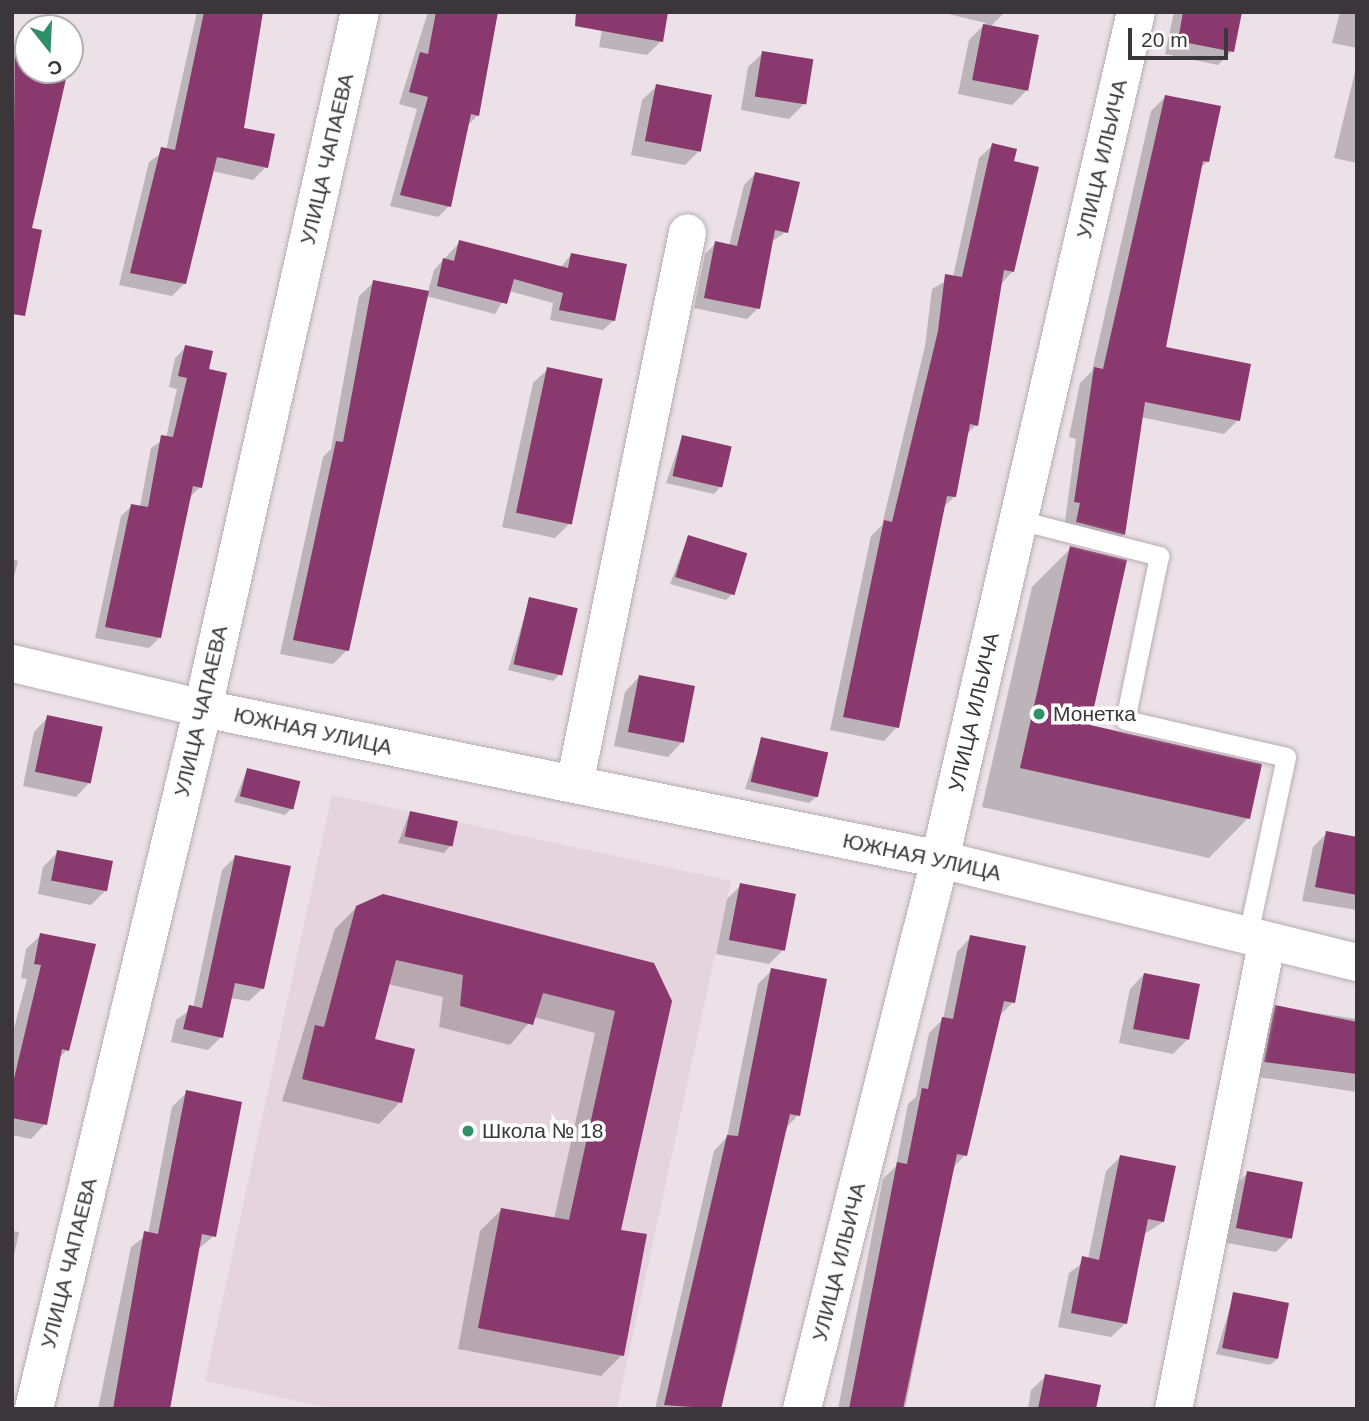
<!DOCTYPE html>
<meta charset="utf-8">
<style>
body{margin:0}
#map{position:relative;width:1369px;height:1421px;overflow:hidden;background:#ebe1e7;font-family:Helvetica,sans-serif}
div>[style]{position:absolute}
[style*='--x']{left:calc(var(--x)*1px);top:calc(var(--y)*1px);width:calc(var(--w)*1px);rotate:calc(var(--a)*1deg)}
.built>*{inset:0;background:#e5d3dd}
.shadow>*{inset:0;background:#0003}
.building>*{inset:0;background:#89396d;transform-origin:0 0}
.roads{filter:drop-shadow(0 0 2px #b6acb2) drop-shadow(0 0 2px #b6acb2)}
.lane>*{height:19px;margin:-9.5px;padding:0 9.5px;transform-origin:9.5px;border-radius:9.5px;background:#fff}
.street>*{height:37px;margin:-18.5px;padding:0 18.5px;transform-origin:18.5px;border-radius:18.5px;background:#fff}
.secondary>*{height:38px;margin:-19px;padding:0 19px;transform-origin:19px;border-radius:19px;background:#fff}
.dots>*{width:19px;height:19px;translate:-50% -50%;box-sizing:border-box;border:4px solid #fff;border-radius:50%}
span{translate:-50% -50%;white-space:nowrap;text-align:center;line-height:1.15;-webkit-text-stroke:7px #fff;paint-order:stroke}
.street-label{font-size:21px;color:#3b3639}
.poi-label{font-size:21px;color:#3b3639}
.left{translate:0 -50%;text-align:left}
.frame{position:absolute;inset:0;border:14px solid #3b3639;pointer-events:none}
.north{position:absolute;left:14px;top:14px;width:70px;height:70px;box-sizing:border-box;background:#fff;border:2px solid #b1afb0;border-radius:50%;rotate:162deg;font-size:19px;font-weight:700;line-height:28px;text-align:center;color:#3b3639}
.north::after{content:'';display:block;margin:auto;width:24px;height:32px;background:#2e8f68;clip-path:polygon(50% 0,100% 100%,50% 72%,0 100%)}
.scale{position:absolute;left:1128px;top:28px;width:100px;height:32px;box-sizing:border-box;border:4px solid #3b3639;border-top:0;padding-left:9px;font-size:21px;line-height:24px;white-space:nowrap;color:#3b3639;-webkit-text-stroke:5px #fff;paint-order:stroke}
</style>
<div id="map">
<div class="built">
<i style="clip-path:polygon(332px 795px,731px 881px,617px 1409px,334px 1409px,205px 1381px)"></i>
</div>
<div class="shadow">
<i style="clip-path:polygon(197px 12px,263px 12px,242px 129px,266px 167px,253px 180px,212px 171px,185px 283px,172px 296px,119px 285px,149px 162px,166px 150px)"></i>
<i style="clip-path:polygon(428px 12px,496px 12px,478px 115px,467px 126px,449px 206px,438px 217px,390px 206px,417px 109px,399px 104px)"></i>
<i style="clip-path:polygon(605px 12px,661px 41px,647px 55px,599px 47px)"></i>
<i style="clip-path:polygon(940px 12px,1005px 12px,990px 27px,1026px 91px,1012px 105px,958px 94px,969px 40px,986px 23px)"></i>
<i style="clip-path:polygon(1174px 12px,1241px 12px,1232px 51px,1218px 65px,1165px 54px)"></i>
<i style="clip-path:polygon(1340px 12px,1357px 12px,1357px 48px,1332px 43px)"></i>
<i style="clip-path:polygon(12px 43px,28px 47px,28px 70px,66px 70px,12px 300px)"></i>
<i style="clip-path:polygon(763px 53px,803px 105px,789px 119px,741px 110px,748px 67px)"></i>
<i style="clip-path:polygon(1357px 64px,1357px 163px,1334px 158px)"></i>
<i style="clip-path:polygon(657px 86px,699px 151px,685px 165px,631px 155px,642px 100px)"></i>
<i style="clip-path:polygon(1166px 96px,1208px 161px,1199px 169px,1163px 348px,1238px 420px,1224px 434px,1140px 417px,1124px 534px,1110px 548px,1063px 536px,1076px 439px,1069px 437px,1080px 383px,1092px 371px,1151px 111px)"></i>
<i style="clip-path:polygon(993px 145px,1012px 162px,1013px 271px,1000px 285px,976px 425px,966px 435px,954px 497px,943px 508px,897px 727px,884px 741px,830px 730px,871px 536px,882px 525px,925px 346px,932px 289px,953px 277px,979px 158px)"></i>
<i style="clip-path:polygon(755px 174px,786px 232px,771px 242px,758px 308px,747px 319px,694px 308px,705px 254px,716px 243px,729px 246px,744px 185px)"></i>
<i style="clip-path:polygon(460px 242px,560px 268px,571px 255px,614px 320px,603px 330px,550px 320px,553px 303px,509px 291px,495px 314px,426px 296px,347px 650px,333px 664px,280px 654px,323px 457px,331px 449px,359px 296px,374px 282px,428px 292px,434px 270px)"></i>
<i style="clip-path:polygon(186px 347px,207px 370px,200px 487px,189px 498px,159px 638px,149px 648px,95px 638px,121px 516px,132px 506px,140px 507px,151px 448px,166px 438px,177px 389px,169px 387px,175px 358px)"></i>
<i style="clip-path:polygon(548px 369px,570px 523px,555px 538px,502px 527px,533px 383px)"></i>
<i style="clip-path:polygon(682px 437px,720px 487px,714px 494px,666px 483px)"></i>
<i style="clip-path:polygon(688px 537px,733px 593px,726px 600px,670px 584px)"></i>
<i style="clip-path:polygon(1071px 548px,1088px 726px,1248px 818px,1209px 858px,982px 807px,1032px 587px)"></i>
<i style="clip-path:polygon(12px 559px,18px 561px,12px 584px)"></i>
<i style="clip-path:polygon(530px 598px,560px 674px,553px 681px,508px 670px)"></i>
<i style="clip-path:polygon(639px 677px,682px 742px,668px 757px,614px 746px,625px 692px)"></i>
<i style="clip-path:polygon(48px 717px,90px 782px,76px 797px,23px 786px,34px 732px)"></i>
<i style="clip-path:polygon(762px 739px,816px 797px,809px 803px,745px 789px)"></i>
<i style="clip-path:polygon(247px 770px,292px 808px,285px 815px,234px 802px)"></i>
<i style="clip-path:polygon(410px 812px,450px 846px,444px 853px,398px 843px)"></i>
<i style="clip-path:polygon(1327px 833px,1357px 837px,1357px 910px,1302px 901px,1313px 847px)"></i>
<i style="clip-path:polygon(58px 852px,105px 891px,91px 905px,38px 894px,43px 867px)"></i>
<i style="clip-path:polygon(235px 857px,263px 988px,249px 1001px,230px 998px,221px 1037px,208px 1050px,171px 1042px,176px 1020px,193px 1008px,222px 870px)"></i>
<i style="clip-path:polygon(741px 885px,783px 950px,769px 964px,716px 954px,727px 899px)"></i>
<i style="clip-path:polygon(357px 907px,653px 964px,619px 1231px,622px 1355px,601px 1376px,458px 1349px,480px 1231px,502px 1209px,554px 1219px,595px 1033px,534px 1017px,510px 1045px,439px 1027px,443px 997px,388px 984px,373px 1041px,400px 1102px,379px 1124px,282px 1101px,335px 929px)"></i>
<i style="clip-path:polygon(41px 935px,67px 1050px,59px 1058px,45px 1124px,31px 1139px,12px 1135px,12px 1036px,27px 979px,21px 978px,26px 949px)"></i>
<i style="clip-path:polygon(971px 937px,1013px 1002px,999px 1016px,965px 1155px,953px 1168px,905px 1409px,838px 1409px,883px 1179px,896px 1166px,908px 1104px,916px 1097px,929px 1033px,943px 1019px,957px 952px)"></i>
<i style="clip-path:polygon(772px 970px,798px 1115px,785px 1129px,736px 1351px,719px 1409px,655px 1409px,714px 1151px,727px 1137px,758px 984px)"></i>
<i style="clip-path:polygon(1144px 974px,1187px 1040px,1173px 1054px,1119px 1043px,1130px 989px)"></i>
<i style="clip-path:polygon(1276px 1007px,1357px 1019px,1357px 1092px,1251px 1076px,1262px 1021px)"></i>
<i style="clip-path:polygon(187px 1092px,214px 1236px,197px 1250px,165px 1409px,98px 1409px,131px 1247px,148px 1234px,172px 1107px)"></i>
<i style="clip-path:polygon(1120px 1157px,1163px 1222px,1143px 1235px,1126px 1323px,1111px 1337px,1058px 1327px,1069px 1273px,1088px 1259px,1106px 1171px)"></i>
<i style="clip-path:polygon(1248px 1173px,1290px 1238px,1276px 1252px,1222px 1242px,1233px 1187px)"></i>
<i style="clip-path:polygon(12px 1231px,19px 1232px,12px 1264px)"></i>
<i style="clip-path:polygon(1234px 1294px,1277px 1359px,1270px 1365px,1216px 1354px)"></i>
<i style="clip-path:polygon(1046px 1376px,1094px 1409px,1028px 1409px,1031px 1390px)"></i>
</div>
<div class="building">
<i style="clip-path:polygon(204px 12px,263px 12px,244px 128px,275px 134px,268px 168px,217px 157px,186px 284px,130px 273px,161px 147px,175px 150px)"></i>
<i style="clip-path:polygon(436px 12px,498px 12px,479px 116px,471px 114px,451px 207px,400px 195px,428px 97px,409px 92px,420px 52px,428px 54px)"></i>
<i style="clip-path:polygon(576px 12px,668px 12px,663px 42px,575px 26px)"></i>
<i style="clip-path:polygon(1183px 12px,1242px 12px,1234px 52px,1178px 41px)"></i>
<i style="left:983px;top:24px;width:57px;height:57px;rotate:11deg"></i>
<i style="clip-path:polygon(15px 42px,28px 45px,28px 70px,68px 70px,32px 228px,42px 230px,25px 316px,12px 314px)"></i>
<i style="left:762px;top:51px;width:52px;height:46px;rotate:9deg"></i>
<i style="left:656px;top:84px;width:57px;height:58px;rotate:11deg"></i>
<i style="clip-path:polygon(1165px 95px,1221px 106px,1209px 162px,1203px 161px,1166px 347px,1251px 364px,1240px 421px,1145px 402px,1125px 535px,1076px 522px,1080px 503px,1074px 502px,1094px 367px,1103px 369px)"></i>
<i style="clip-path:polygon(992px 143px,1017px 149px,1014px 161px,1039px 167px,1014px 272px,1004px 270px,978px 426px,970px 424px,956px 497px,947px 496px,899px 728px,843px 717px,884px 520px,892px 522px,938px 331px,945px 274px,962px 277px)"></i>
<i style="clip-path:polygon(755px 172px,800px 182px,788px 233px,775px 230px,760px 309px,704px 298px,715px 241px,737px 246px)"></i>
<i style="clip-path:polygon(459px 240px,568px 268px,571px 253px,627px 264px,615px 321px,559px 310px,563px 293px,514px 279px,507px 304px,437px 286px,443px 258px,454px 261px)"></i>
<i style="clip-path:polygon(373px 280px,429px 291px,349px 651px,293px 640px,336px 441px,343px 442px)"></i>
<i style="clip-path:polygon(185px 345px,213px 351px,209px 369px,227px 373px,202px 488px,193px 486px,161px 638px,105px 627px,131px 504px,148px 507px,161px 435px,173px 437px,187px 378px,178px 376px)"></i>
<i style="left:547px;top:367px;width:57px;height:149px;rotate:12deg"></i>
<i style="left:682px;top:435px;width:51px;height:42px;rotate:13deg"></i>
<i style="left:688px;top:535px;width:62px;height:44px;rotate:17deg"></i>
<i style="clip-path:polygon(1070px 546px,1127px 560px,1090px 725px,1262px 764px,1250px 819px,1020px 768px)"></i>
<i style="left:529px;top:597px;width:50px;height:69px;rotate:13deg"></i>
<i style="left:639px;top:675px;width:57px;height:58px;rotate:11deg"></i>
<i style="left:47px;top:715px;width:57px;height:58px;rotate:12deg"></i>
<i style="left:761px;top:737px;width:69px;height:46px;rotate:13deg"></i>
<i style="left:247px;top:768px;width:55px;height:29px;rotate:14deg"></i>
<i style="left:410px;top:811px;width:49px;height:26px;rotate:12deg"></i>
<i style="clip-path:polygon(1326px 831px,1357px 837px,1357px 895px,1315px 887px)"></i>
<i style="left:57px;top:850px;width:57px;height:31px;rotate:11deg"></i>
<i style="clip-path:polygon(235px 855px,291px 866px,264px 989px,235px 983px,223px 1038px,183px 1029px,189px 1005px,202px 1008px)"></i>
<i style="left:740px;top:883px;width:57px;height:58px;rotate:11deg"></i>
<i style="clip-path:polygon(383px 894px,654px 963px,672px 1001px,621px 1230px,647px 1234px,624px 1356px,478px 1328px,501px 1208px,569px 1220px,615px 1011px,543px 993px,533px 1025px,460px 1006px,463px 975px,396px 960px,375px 1039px,415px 1049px,402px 1103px,302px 1079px,315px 1025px,324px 1027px,356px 906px)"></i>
<i style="clip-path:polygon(40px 933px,96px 944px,69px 1051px,62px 1049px,47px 1125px,12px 1118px,12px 1087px,41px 965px,34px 964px)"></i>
<i style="clip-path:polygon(970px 935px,1026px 946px,1015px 1003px,1004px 1001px,967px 1156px,957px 1154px,903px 1409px,849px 1409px,897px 1162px,907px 1164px,922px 1088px,928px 1089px,942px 1017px,953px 1019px)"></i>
<i style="clip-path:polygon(771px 968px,827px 979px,800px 1116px,790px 1114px,721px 1409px,664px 1405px,727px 1135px,738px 1136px)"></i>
<i style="left:1144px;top:973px;width:57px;height:57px;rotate:11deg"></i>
<i style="clip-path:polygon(1275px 1005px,1357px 1022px,1357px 1074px,1264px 1062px)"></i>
<i style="clip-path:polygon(186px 1090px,242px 1102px,216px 1237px,202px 1234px,170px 1409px,113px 1409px,144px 1231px,158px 1234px)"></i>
<i style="clip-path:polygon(1120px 1155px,1176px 1166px,1164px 1222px,1148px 1219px,1127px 1324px,1071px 1313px,1082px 1256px,1099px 1260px)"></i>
<i style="left:1247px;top:1171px;width:57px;height:58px;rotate:11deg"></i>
<i style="left:1233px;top:1292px;width:57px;height:57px;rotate:11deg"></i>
<i style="clip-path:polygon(1045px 1374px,1101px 1385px,1096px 1409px,1038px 1409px)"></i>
</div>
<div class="roads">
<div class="lane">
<i style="--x:1019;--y:520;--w:145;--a:14.4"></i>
<i style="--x:1159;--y:556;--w:167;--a:101.7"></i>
<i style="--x:1125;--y:720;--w:165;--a:12.9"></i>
<i style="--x:1286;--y:757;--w:182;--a:102.1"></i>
</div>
<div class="street">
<i style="--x:12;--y:663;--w:196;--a:13.3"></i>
<i style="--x:203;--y:708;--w:752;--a:11.58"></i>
<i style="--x:940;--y:859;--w:430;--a:13.9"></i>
<i style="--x:574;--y:784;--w:563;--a:-78.43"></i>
<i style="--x:1173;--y:1409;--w:478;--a:-78.7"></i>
</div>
<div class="secondary">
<i style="--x:34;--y:1409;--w:721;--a:-76.45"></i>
<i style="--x:203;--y:708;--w:713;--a:-77.29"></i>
<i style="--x:802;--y:1409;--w:567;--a:-75.91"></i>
<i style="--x:940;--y:859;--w:869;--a:-76.97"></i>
</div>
</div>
<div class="dots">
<i style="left:1039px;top:714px;background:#2e8f68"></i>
<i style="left:468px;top:1131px;background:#2e8f68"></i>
</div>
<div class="street-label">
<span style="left:327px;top:159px;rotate:-77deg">УЛИЦА ЧАПАЕВА</span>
<span style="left:1102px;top:159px;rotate:-77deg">УЛИЦА ИЛЬИЧА</span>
<span style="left:201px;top:711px;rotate:-77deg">УЛИЦА ЧАПАЕВА</span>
<span style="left:974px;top:712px;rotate:-77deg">УЛИЦА ИЛЬИЧА</span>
<span style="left:313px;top:731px;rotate:12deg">ЮЖНАЯ УЛИЦА</span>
<span style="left:922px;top:857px;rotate:12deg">ЮЖНАЯ УЛИЦА</span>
<span style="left:839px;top:1262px;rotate:-76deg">УЛИЦА ИЛЬИЧА</span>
<span style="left:69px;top:1263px;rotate:-76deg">УЛИЦА ЧАПАЕВА</span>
</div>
<div class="poi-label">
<span class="left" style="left:1053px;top:714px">Монетка</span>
<span class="left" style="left:482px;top:1131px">Школа № 18</span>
</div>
<div class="frame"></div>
<div class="north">С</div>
<div class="scale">20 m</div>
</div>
